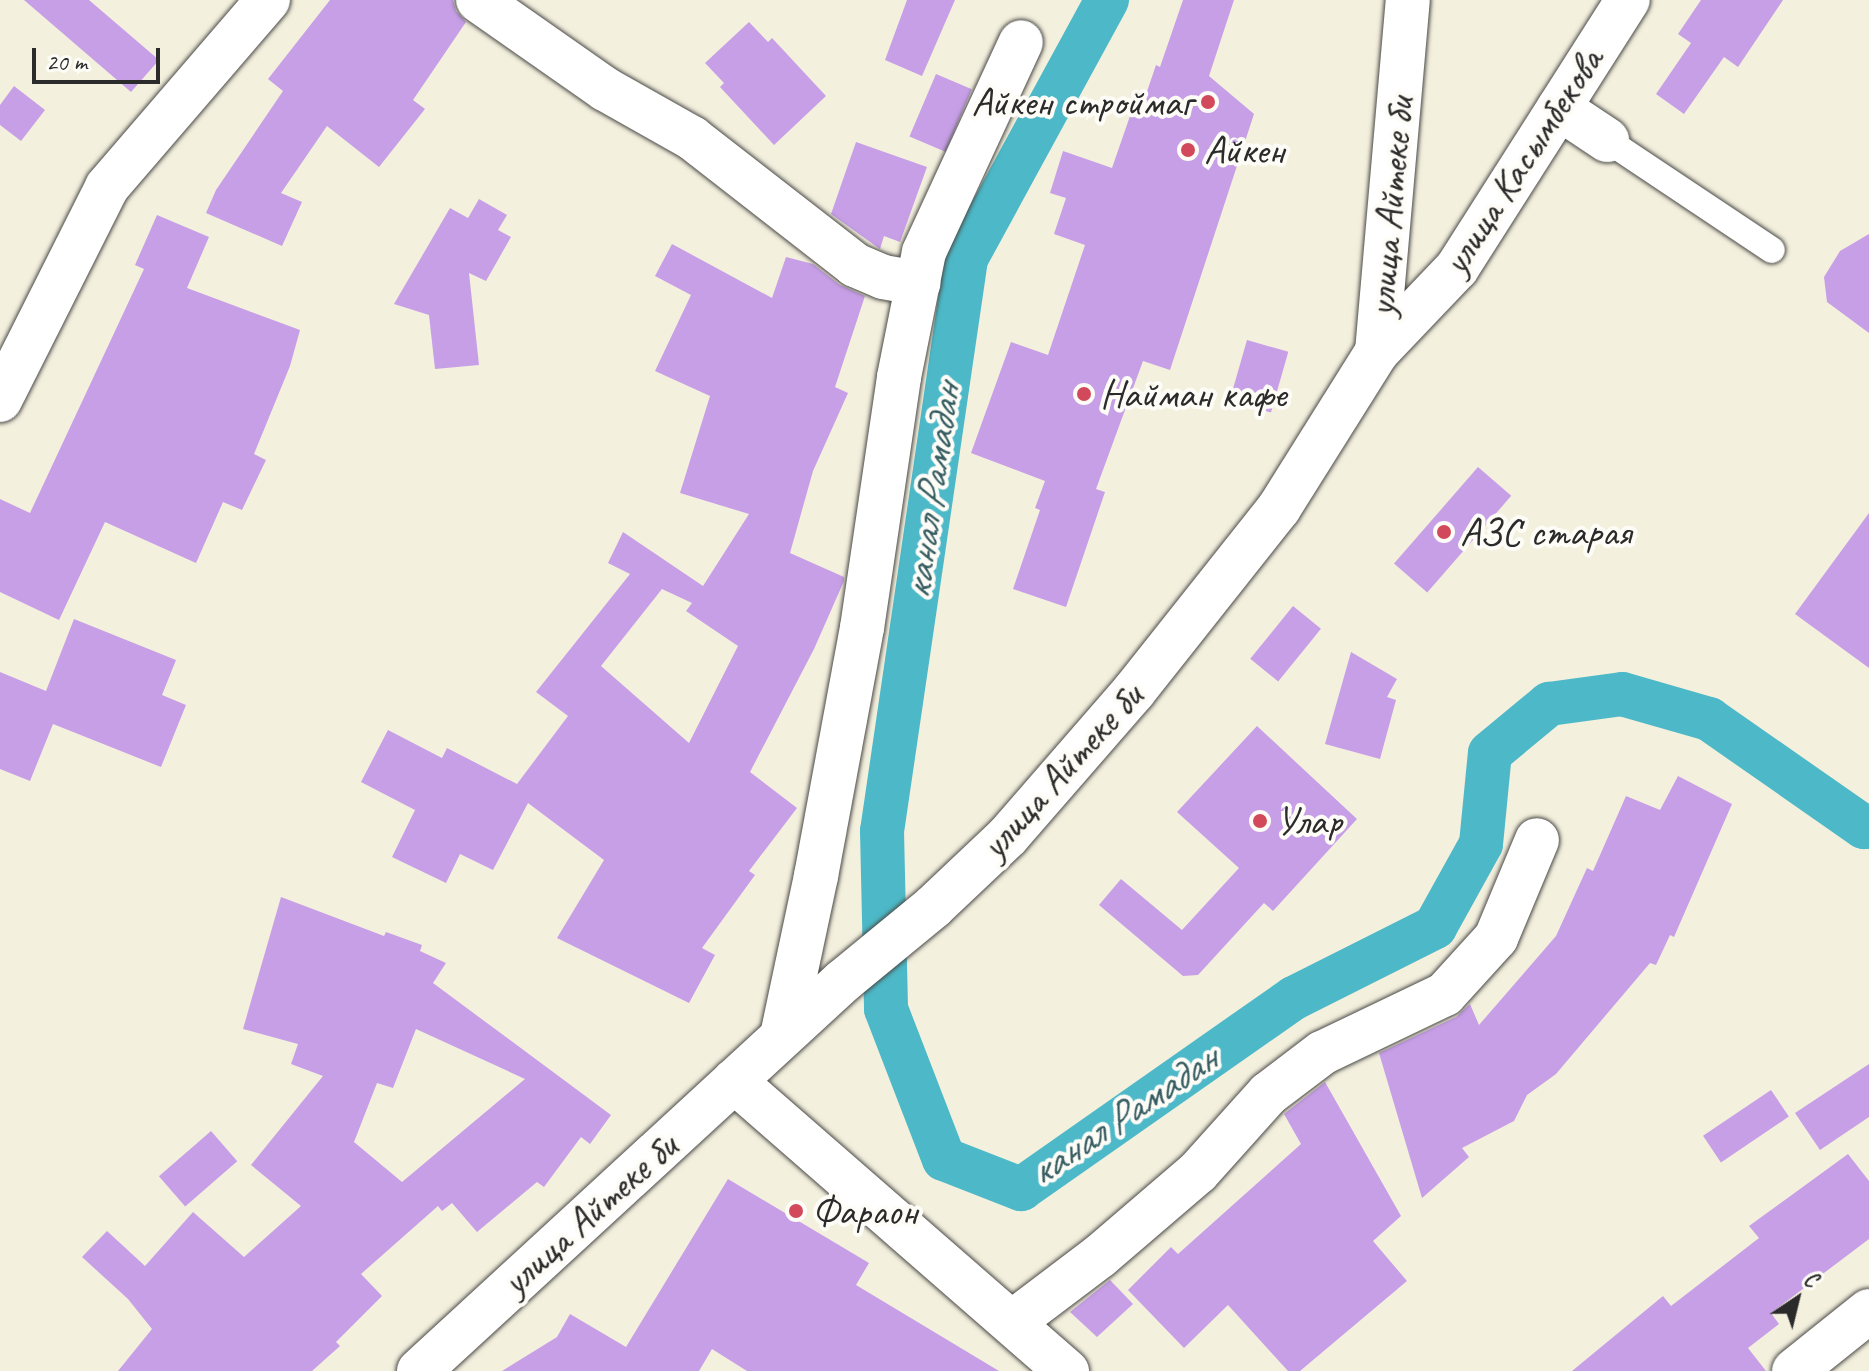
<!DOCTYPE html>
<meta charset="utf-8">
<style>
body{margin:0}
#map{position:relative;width:1869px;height:1371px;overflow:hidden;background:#f4f0de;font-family:Caveat,sans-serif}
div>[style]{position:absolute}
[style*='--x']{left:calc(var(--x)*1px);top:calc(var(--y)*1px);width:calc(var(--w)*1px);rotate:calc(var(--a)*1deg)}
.canal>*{height:44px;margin:-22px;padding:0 22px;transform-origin:22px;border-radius:22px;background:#4db9c8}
.building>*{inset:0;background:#c79fe7;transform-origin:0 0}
.roads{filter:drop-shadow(0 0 2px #494946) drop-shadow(0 0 2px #494946)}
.lane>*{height:26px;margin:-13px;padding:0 13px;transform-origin:13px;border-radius:13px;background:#fff}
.street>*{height:44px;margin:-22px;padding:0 22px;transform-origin:22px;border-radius:22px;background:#fff}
.dots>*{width:22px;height:22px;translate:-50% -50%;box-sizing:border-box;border:4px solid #fdfcf7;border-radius:50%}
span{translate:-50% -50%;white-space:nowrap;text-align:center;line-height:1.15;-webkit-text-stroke:8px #fdfcf7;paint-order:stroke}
.poi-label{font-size:40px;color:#2b2b2b}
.right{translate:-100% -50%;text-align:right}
.left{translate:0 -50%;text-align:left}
.street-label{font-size:40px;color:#2b2b2b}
.water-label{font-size:42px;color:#375d62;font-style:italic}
.north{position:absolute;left:1757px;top:1259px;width:80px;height:80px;-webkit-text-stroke:6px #fdfcf7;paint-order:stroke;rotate:35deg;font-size:22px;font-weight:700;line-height:32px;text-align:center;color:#2b2b2b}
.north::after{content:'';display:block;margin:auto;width:28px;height:36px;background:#2b2b2b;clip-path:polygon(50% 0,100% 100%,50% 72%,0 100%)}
.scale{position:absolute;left:32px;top:48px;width:128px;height:36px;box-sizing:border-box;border:4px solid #2b2b2b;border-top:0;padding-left:10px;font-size:24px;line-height:28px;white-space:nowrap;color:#2b2b2b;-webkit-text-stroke:6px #fdfcf7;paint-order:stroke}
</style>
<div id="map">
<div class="canal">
<i style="--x:1107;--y:0;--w:295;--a:118.6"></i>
<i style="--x:966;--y:259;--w:578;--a:98.35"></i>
<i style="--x:882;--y:831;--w:178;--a:88.7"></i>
<i style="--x:886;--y:1009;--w:161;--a:68.9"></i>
<i style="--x:944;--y:1159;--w:83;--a:21.3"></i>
<i style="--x:1021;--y:1189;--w:333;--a:-35"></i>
<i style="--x:1294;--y:998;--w:158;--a:-26.7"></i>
<i style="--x:1435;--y:927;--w:95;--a:-61"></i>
<i style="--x:1481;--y:844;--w:91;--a:-84.4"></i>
<i style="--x:1490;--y:753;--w:77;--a:-39.7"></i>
<i style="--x:1549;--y:704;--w:74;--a:-7.8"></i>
<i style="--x:1622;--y:694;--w:91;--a:16"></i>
<i style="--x:1709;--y:719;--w:189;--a:34.9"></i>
<i style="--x:1864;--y:827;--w:5;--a:0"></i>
</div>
<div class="building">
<i style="clip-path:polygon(24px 0,89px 0,159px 60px,131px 92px)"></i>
<i style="clip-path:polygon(330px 0,453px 0,456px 11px,466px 22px,413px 100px,425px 109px,379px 167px,327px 126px,281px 193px,302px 202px,282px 246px,206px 213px,216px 190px,283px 91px,268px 79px)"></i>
<i style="clip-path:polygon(907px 0,955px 0,922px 76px,885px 60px)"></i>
<i style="clip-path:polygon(1183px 0,1234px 0,1209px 76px,1254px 114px,1170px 370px,1143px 361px,1096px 489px,1105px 492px,1066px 607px,1013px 589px,1040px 510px,1035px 508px,1045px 481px,971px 453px,1011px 342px,1048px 355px,1085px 245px,1054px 234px,1066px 198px,1050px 193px,1063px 151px,1112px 168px,1130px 116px,1138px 118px,1156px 65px,1160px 67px)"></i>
<i style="clip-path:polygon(1701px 0,1783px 0,1738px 67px,1724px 57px,1684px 114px,1656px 94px,1691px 43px,1678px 34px)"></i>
<i style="clip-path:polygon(749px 22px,768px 42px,772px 38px,826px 96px,774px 145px,720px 87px,724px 83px,705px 63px)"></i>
<i style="left:936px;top:74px;width:39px;height:68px;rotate:23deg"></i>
<i style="clip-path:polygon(14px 86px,45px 110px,21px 141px,0 125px,0 105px)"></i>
<i style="clip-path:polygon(856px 142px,927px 167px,900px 242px,884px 236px,880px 249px,831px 214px)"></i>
<i style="clip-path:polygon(479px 199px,507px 215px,498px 230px,511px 237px,486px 281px,469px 273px,479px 365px,435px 369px,429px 315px,394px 304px,450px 208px,468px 218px)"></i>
<i style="clip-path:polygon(157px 215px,209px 237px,187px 288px,300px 330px,290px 366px,254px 454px,266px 460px,242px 510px,223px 502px,196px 563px,105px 522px,59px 620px,0 592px,0 499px,30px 513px,144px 269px,135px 265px)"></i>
<i style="clip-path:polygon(1869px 234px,1869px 333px,1827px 302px,1824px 277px,1840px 251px)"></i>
<i style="clip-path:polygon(evenodd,672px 244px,772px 298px,786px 257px,813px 264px,840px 285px,865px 296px,835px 387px,848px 393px,813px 471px,790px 553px,844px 577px,844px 581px,814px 649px,750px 772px,797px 808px,749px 871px,755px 875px,702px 948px,715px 955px,689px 1003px,557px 938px,604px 860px,528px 803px,493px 870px,460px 854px,446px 883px,392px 857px,415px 810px,361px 782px,388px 730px,442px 758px,447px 748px,517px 784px,568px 716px,536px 692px,630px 574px,608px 563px,623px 532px,703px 586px,749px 514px,680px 493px,710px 396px,655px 371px,691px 295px,655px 276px,672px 244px,662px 589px,692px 603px,686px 611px,738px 646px,689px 743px,601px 666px,662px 589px)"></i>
<i style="left:1247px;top:340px;width:43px;height:63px;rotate:16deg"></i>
<i style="left:1478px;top:467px;width:44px;height:128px;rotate:41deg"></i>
<i style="clip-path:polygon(1869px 513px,1869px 668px,1795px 614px)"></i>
<i style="left:1293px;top:606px;width:36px;height:68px;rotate:39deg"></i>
<i style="clip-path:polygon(74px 619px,176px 660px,162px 695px,186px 705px,161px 767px,53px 724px,30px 781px,0 769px,0 672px,46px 691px)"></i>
<i style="clip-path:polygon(1351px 652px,1397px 679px,1387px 697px,1396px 700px,1380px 759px,1325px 744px)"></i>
<i style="clip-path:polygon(1257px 726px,1357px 819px,1273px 911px,1264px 903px,1198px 975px,1183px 976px,1099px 905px,1121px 879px,1182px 930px,1239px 868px,1177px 812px)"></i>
<i style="clip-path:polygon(1678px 776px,1732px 804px,1674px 937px,1670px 935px,1656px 965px,1650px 963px,1556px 1074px,1527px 1095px,1514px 1121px,1462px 1148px,1469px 1157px,1422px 1198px,1379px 1053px,1456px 1017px,1470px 1004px,1479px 1025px,1556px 936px,1587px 868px,1593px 871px,1626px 796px,1660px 810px)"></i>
<i style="clip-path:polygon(evenodd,281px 897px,384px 936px,386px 932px,422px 945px,420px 951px,446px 963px,433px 983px,611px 1115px,590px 1144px,581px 1137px,544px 1187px,537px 1182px,477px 1232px,452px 1203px,442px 1211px,438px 1206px,361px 1274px,382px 1296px,336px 1342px,340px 1346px,312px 1371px,118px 1371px,152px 1329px,128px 1299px,82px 1257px,107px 1231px,145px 1266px,193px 1212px,244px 1257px,301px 1206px,251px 1165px,323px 1076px,291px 1064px,298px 1044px,243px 1029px,281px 897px,416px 1029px,525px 1079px,402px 1182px,354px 1142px,377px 1083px,393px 1088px,416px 1029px)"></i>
<i style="clip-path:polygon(1869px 1064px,1869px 1117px,1820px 1150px,1795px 1113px)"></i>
<i style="clip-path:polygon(1325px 1082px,1401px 1216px,1373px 1241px,1407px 1281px,1300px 1371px,1288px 1371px,1228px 1305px,1184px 1348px,1128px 1290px,1171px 1247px,1178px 1254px,1301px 1144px,1284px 1114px)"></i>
<i style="left:1771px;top:1090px;width:32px;height:82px;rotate:56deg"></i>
<i style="left:211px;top:1131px;width:40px;height:69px;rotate:49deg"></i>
<i style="clip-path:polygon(1848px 1154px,1869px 1181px,1869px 1239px,1771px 1313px,1779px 1324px,1748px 1348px,1766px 1371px,1572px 1371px,1663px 1296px,1671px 1306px,1759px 1238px,1749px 1226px)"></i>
<i style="clip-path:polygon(728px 1179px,869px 1263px,856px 1285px,999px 1371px,747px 1371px,712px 1349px,699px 1371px,502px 1371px,557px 1337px,570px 1314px,626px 1347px)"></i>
<i style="clip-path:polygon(1110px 1280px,1133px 1304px,1097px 1337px,1070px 1312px)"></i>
</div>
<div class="roads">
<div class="lane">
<i style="--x:1607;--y:140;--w:198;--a:33.7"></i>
</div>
<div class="street">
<i style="--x:478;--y:0;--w:155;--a:35"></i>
<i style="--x:605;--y:89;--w:100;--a:29.4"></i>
<i style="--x:692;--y:138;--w:207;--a:37.9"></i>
<i style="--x:855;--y:265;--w:30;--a:23"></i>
<i style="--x:883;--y:277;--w:36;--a:10"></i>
<i style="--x:1559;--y:108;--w:58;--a:33.7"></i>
<i style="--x:1377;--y:352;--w:116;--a:-46.4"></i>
<i style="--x:1457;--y:268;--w:318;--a:-57.5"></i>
<i style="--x:0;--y:400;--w:238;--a:-63.3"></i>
<i style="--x:107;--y:187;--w:247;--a:-49.3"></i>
<i style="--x:782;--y:1036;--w:164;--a:-78"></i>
<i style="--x:816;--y:876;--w:252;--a:-79.5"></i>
<i style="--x:862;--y:628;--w:254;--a:-81.6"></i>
<i style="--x:899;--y:377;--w:127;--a:-78.7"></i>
<i style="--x:924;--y:252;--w:231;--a:-65.2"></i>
<i style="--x:734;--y:1081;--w:442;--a:41.1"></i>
<i style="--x:1014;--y:1321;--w:108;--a:-37.1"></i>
<i style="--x:1100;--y:1256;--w:129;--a:-40.6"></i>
<i style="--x:1198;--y:1172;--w:105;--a:-48.1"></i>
<i style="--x:1268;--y:1094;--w:68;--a:-37.2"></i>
<i style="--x:1322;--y:1053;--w:136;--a:-25.6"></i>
<i style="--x:1445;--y:994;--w:76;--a:-47.7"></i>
<i style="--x:1496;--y:938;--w:106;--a:-67.3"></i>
<i style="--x:419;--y:1371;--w:576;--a:-42.61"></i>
<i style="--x:843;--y:981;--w:117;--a:-39.4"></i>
<i style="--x:933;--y:907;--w:103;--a:-43.4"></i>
<i style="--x:1008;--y:836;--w:192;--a:-49"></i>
<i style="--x:1134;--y:691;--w:233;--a:-51.6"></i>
<i style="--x:1279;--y:508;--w:184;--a:-57.9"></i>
<i style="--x:1377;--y:352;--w:353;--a:-85"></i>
<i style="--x:1794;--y:1371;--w:96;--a:-38.7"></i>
</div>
</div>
<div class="dots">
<i style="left:1208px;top:102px;background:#d1495b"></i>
<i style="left:1188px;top:150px;background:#d1495b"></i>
<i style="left:1084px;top:394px;background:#d1495b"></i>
<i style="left:1444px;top:532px;background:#d1495b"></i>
<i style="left:1260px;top:821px;background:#d1495b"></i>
<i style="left:796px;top:1211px;background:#d1495b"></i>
</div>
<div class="poi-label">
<span class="right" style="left:1192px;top:102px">Айкен строймаг</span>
<span class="left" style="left:1204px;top:150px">Айкен</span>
<span class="left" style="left:1100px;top:394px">Найман кафе</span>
<span class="left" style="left:1460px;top:532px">АЗС старая</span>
<span class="left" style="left:1276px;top:821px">Улар</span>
<span class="left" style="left:812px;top:1211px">Фараон</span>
</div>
<div class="street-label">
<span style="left:1522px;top:161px;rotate:-57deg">улица Касымбекова</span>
<span style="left:1390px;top:207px;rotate:-85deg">улица Айтеке би</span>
<span style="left:1061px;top:771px;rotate:-48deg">улица Айтеке би</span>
<span style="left:589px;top:1214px;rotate:-42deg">улица Айтеке би</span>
</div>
<div class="water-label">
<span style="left:932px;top:492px;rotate:-82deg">канал Рамадан</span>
<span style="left:1123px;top:1116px;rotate:-34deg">канал Рамадан</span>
</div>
<div class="north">С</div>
<div class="scale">20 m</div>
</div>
